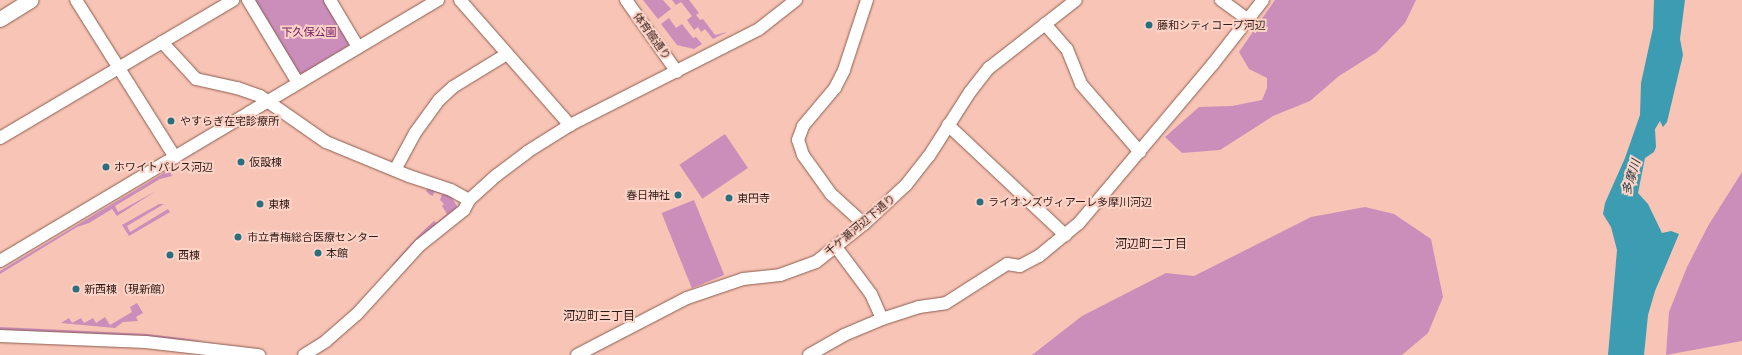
<!DOCTYPE html>
<meta charset="utf-8">
<style>
body{margin:0}
#map{position:relative;width:1742px;height:355px;overflow:hidden;background:#f8c4b5;font-family:Lato,"Noto Sans JP",sans-serif}
div>[style]{position:absolute}
[style*='--x']{left:calc(var(--x)*1px);top:calc(var(--y)*1px);width:calc(var(--w)*1px);rotate:calc(var(--a)*1deg)}
.green>*{inset:0;background:#cb8ebb;transform-origin:0 0}
.water>*{inset:0;background:#3c9cb2}
.roads{filter:drop-shadow(0 0 1px #8b5d50) drop-shadow(0 0 1px #8b5d50)}
.minor>*{height:12px;margin:-6px;padding:0 6px;transform-origin:6px;border-radius:6px;background:#fff}
.major>*{height:15px;margin:-7.5px;padding:0 7.5px;transform-origin:7.5px;border-radius:7.5px;background:#fff}
.dots>*{width:11px;height:11px;translate:-50% -50%;box-sizing:border-box;border:2px solid #fed3c7;border-radius:50%}
span{translate:-50% -50%;white-space:nowrap;text-align:center;line-height:1.15;-webkit-text-stroke:4px #fed3c7;paint-order:stroke}
.poi-label{font-size:11px;color:#2f1c17}
.left{translate:0 -50%;text-align:left}
.right{translate:-100% -50%;text-align:right}
.park-label{font-size:11px;color:#711662}
.street-label{font-size:11px;color:#2f1c17}
.water-label{font-size:12px;color:#1c3940;font-style:italic}
.neighbourhood-label{font-size:12px;color:#2f1c17}
</style>
<div id="map">
<div class="green">
<i style="clip-path:polygon(254px 0,325px 0,350px 41px,348px 46px,302px 74px,297px 72px)"></i>
<i style="clip-path:polygon(643px 0,663px 0,671px 9px,658px 19px)"></i>
<i style="clip-path:polygon(672px 0,689px 0,699px 13px,696px 15px,700px 20px,703px 19px,715px 35px,727px 32px,713px 39px,705px 29px,701px 32px,698px 27px,694px 30px,687px 20px,692px 16px,681px 2px,676px 5px)"></i>
<i style="clip-path:polygon(1275px 0,1416px 0,1405px 23px,1377px 52px,1339px 76px,1310px 101px,1273px 116px,1220px 150px,1182px 153px,1165px 137px,1199px 107px,1232px 106px,1262px 100px,1267px 88px,1267px 78px,1249px 69px,1239px 52px)"></i>
<i style="clip-path:polygon(669px 18px,676px 28px,682px 24px,693px 38px,696px 37px,702px 44px,694px 49px,677px 45px,661px 24px)"></i>
<i style="left:725px;top:134px;width:41px;height:55px;rotate:56deg"></i>
<i style="clip-path:polygon(169px 170px,172px 176px,160px 179px,115px 206px,118px 212px,156px 191px,117px 216px,112px 209px,89px 223px,77px 227px,0 274px,0 271px)"></i>
<i style="clip-path:polygon(1742px 172px,1742px 341px,1666px 355px,1669px 312px,1687px 267px,1708px 226px)"></i>
<i style="clip-path:polygon(428px 188px,450px 195px,458px 208px,394px 266px,392px 265px,422px 232px,434px 221px,436px 223px,447px 214px,442px 206px,444px 204px,440px 200px,442px 194px,434px 192px,433px 196px,430px 195px,426px 191px)"></i>
<i style="left:694px;top:200px;width:81px;height:35px;rotate:68deg"></i>
<i style="clip-path:polygon(159px 204px,164px 204px,127px 226px,130px 232px,168px 209px,170px 212px,129px 236px,122px 225px)"></i>
<i style="clip-path:polygon(1365px 207px,1394px 214px,1431px 239px,1443px 297px,1428px 333px,1402px 355px,1032px 355px,1082px 316px,1166px 273px,1194px 276px,1311px 217px)"></i>
<i style="clip-path:polygon(137px 303px,143px 313px,136px 317px,138px 321px,123px 322px,115px 328px,61px 323px,69px 318px,72px 323px,81px 318px,84px 323px,93px 318px,96px 323px,105px 317px,110px 325px,132px 312px,130px 307px)"></i>
<i style="clip-path:polygon(0 327px,147px 334px,205px 341px,0 331px)"></i>
</div>
<div class="water">
<i style="clip-path:polygon(1654px 0,1685px 0,1680px 39px,1683px 55px,1667px 122px,1663px 127px,1660px 121px,1655px 129px,1656px 147px,1654px 152px,1645px 158px,1638px 193px,1648px 204px,1662px 233px,1671px 231px,1679px 234px,1655px 291px,1648px 315px,1644px 355px,1608px 355px,1617px 250px,1611px 227px,1603px 214px,1605px 203px,1625px 158px,1640px 115px,1641px 83px,1653px 28px)"></i>
</div>
<div class="roads">
<div class="minor">
<i style="--x:76;--y:0;--w:186;--a:57.8"></i>
<i style="--x:248;--y:0;--w:97;--a:58.9"></i>
<i style="--x:330;--y:0;--w:55;--a:59.2"></i>
<i style="--x:460;--y:0;--w:167;--a:48.7"></i>
<i style="--x:626;--y:0;--w:88;--a:54.7"></i>
<i style="--x:1221;--y:0;--w:34;--a:36"></i>
<i style="--x:1045;--y:24;--w:33;--a:49"></i>
<i style="--x:1067;--y:49;--w:38;--a:68"></i>
<i style="--x:1081;--y:84;--w:90;--a:49.1"></i>
<i style="--x:162;--y:42;--w:50;--a:47.4"></i>
<i style="--x:196;--y:79;--w:42;--a:12.4"></i>
<i style="--x:237;--y:88;--w:24;--a:19"></i>
<i style="--x:260;--y:96;--w:80;--a:34.9"></i>
<i style="--x:326;--y:142;--w:90;--a:22.3"></i>
<i style="--x:409;--y:176;--w:44;--a:18.4"></i>
<i style="--x:451;--y:190;--w:21;--a:29"></i>
<i style="--x:948;--y:125;--w:161;--a:43.2"></i>
<i style="--x:0;--y:138;--w:271;--a:-30.6"></i>
<i style="--x:395;--y:170;--w:42;--a:-61.6"></i>
<i style="--x:415;--y:133;--w:41;--a:-54"></i>
<i style="--x:439;--y:100;--w:19;--a:-43"></i>
<i style="--x:453;--y:87;--w:63;--a:-31.4"></i>
<i style="--x:864;--y:224;--w:45;--a:-137.7"></i>
<i style="--x:831;--y:194;--w:48;--a:-125.7"></i>
<i style="--x:803;--y:155;--w:16;--a:-108"></i>
<i style="--x:798;--y:140;--w:15;--a:-70"></i>
<i style="--x:803;--y:126;--w:50;--a:-49.9"></i>
<i style="--x:835;--y:88;--w:20;--a:-63"></i>
<i style="--x:844;--y:70;--w:74;--a:-71.8"></i>
<i style="--x:836;--y:247;--w:59;--a:53.3"></i>
<i style="--x:871;--y:294;--w:27;--a:66"></i>
<i style="--x:0;--y:261;--w:510;--a:-30.79"></i>
<i style="--x:0;--y:336;--w:146;--a:2.4"></i>
<i style="--x:146;--y:342;--w:114;--a:6.6"></i>
<i style="--x:304;--y:355;--w:26;--a:-32"></i>
<i style="--x:326;--y:341;--w:41;--a:-41.1"></i>
<i style="--x:357;--y:314;--w:93;--a:-47.6"></i>
<i style="--x:420;--y:245;--w:56;--a:-38.5"></i>
<i style="--x:464;--y:210;--w:11;--a:-63"></i>
<i style="--x:469;--y:200;--w:38;--a:-42"></i>
<i style="--x:497;--y:175;--w:38;--a:-37"></i>
<i style="--x:527;--y:152;--w:51;--a:-32.1"></i>
<i style="--x:570;--y:125;--w:212;--a:-26.9"></i>
<i style="--x:759;--y:29;--w:47;--a:-38.1"></i>
<i style="--x:577;--y:355;--w:124;--a:-27.4"></i>
<i style="--x:687;--y:298;--w:59;--a:-18.7"></i>
<i style="--x:743;--y:279;--w:37;--a:-6"></i>
<i style="--x:780;--y:275;--w:38;--a:-20"></i>
<i style="--x:816;--y:262;--w:61;--a:-38.4"></i>
<i style="--x:864;--y:224;--w:57;--a:-42.9"></i>
<i style="--x:906;--y:185;--w:37;--a:-52"></i>
<i style="--x:929;--y:156;--w:76;--a:-57.4"></i>
<i style="--x:970;--y:92;--w:31;--a:-52"></i>
<i style="--x:989;--y:68;--w:110;--a:-38"></i>
<i style="--x:809;--y:355;--w:40;--a:-29.7"></i>
<i style="--x:844;--y:335;--w:41;--a:-22.8"></i>
<i style="--x:882;--y:319;--w:39;--a:-18"></i>
<i style="--x:919;--y:307;--w:27;--a:-8"></i>
<i style="--x:946;--y:303;--w:72;--a:-32.6"></i>
<i style="--x:1007;--y:264;--w:13;--a:9"></i>
<i style="--x:1020;--y:266;--w:21;--a:-28"></i>
<i style="--x:1039;--y:256;--w:52;--a:-39.5"></i>
<i style="--x:1079;--y:223;--w:208;--a:-49.9"></i>
<i style="--x:1213;--y:64;--w:81;--a:-52"></i>
</div>
<div class="major">
<i style="--x:0;--y:19;--w:36;--a:-32"></i>
</div>
</div>
<div class="dots">
<i style="left:1149px;top:25px;background:#2b6f7f"></i>
<i style="left:171px;top:121px;background:#2b6f7f"></i>
<i style="left:241px;top:162px;background:#2b6f7f"></i>
<i style="left:106px;top:167px;background:#2b6f7f"></i>
<i style="left:678px;top:195px;background:#2b6f7f"></i>
<i style="left:729px;top:198px;background:#2b6f7f"></i>
<i style="left:980px;top:202px;background:#2b6f7f"></i>
<i style="left:260px;top:204px;background:#2b6f7f"></i>
<i style="left:238px;top:237px;background:#2b6f7f"></i>
<i style="left:318px;top:253px;background:#2b6f7f"></i>
<i style="left:170px;top:255px;background:#2b6f7f"></i>
<i style="left:76px;top:289px;background:#2b6f7f"></i>
</div>
<div class="poi-label">
<span class="left" style="left:1157px;top:25px">藤和シティコープ河辺</span>
<span class="left" style="left:180px;top:121px">やすらぎ在宅診療所</span>
<span class="left" style="left:249px;top:162px">仮設棟</span>
<span class="left" style="left:114px;top:167px">ホワイトパレス河辺</span>
<span class="right" style="left:670px;top:195px">春日神社</span>
<span class="left" style="left:737px;top:198px">東円寺</span>
<span class="left" style="left:988px;top:202px">ライオンズヴィアーレ多摩川河辺</span>
<span class="left" style="left:268px;top:204px">東棟</span>
<span class="left" style="left:247px;top:237px">市立青梅総合医療センター</span>
<span class="left" style="left:326px;top:253px">本館</span>
<span class="left" style="left:178px;top:255px">西棟</span>
<span class="left" style="left:84px;top:289px">新西棟（現新館）</span>
</div>
<div class="park-label">
<span style="left:309px;top:32px">下久保公園</span>
</div>
<div class="street-label">
<span style="left:652px;top:36px;rotate:54deg">体育館通り</span>
<span style="left:860px;top:225px;rotate:-40deg">千ケ瀬河辺下通り</span>
</div>
<div class="water-label">
<span style="left:1631px;top:177px;rotate:-73deg">多摩川</span>
</div>
<div class="neighbourhood-label">
<span style="left:1151px;top:244px">河辺町二丁目</span>
<span style="left:599px;top:316px">河辺町三丁目</span>
</div>
</div>
